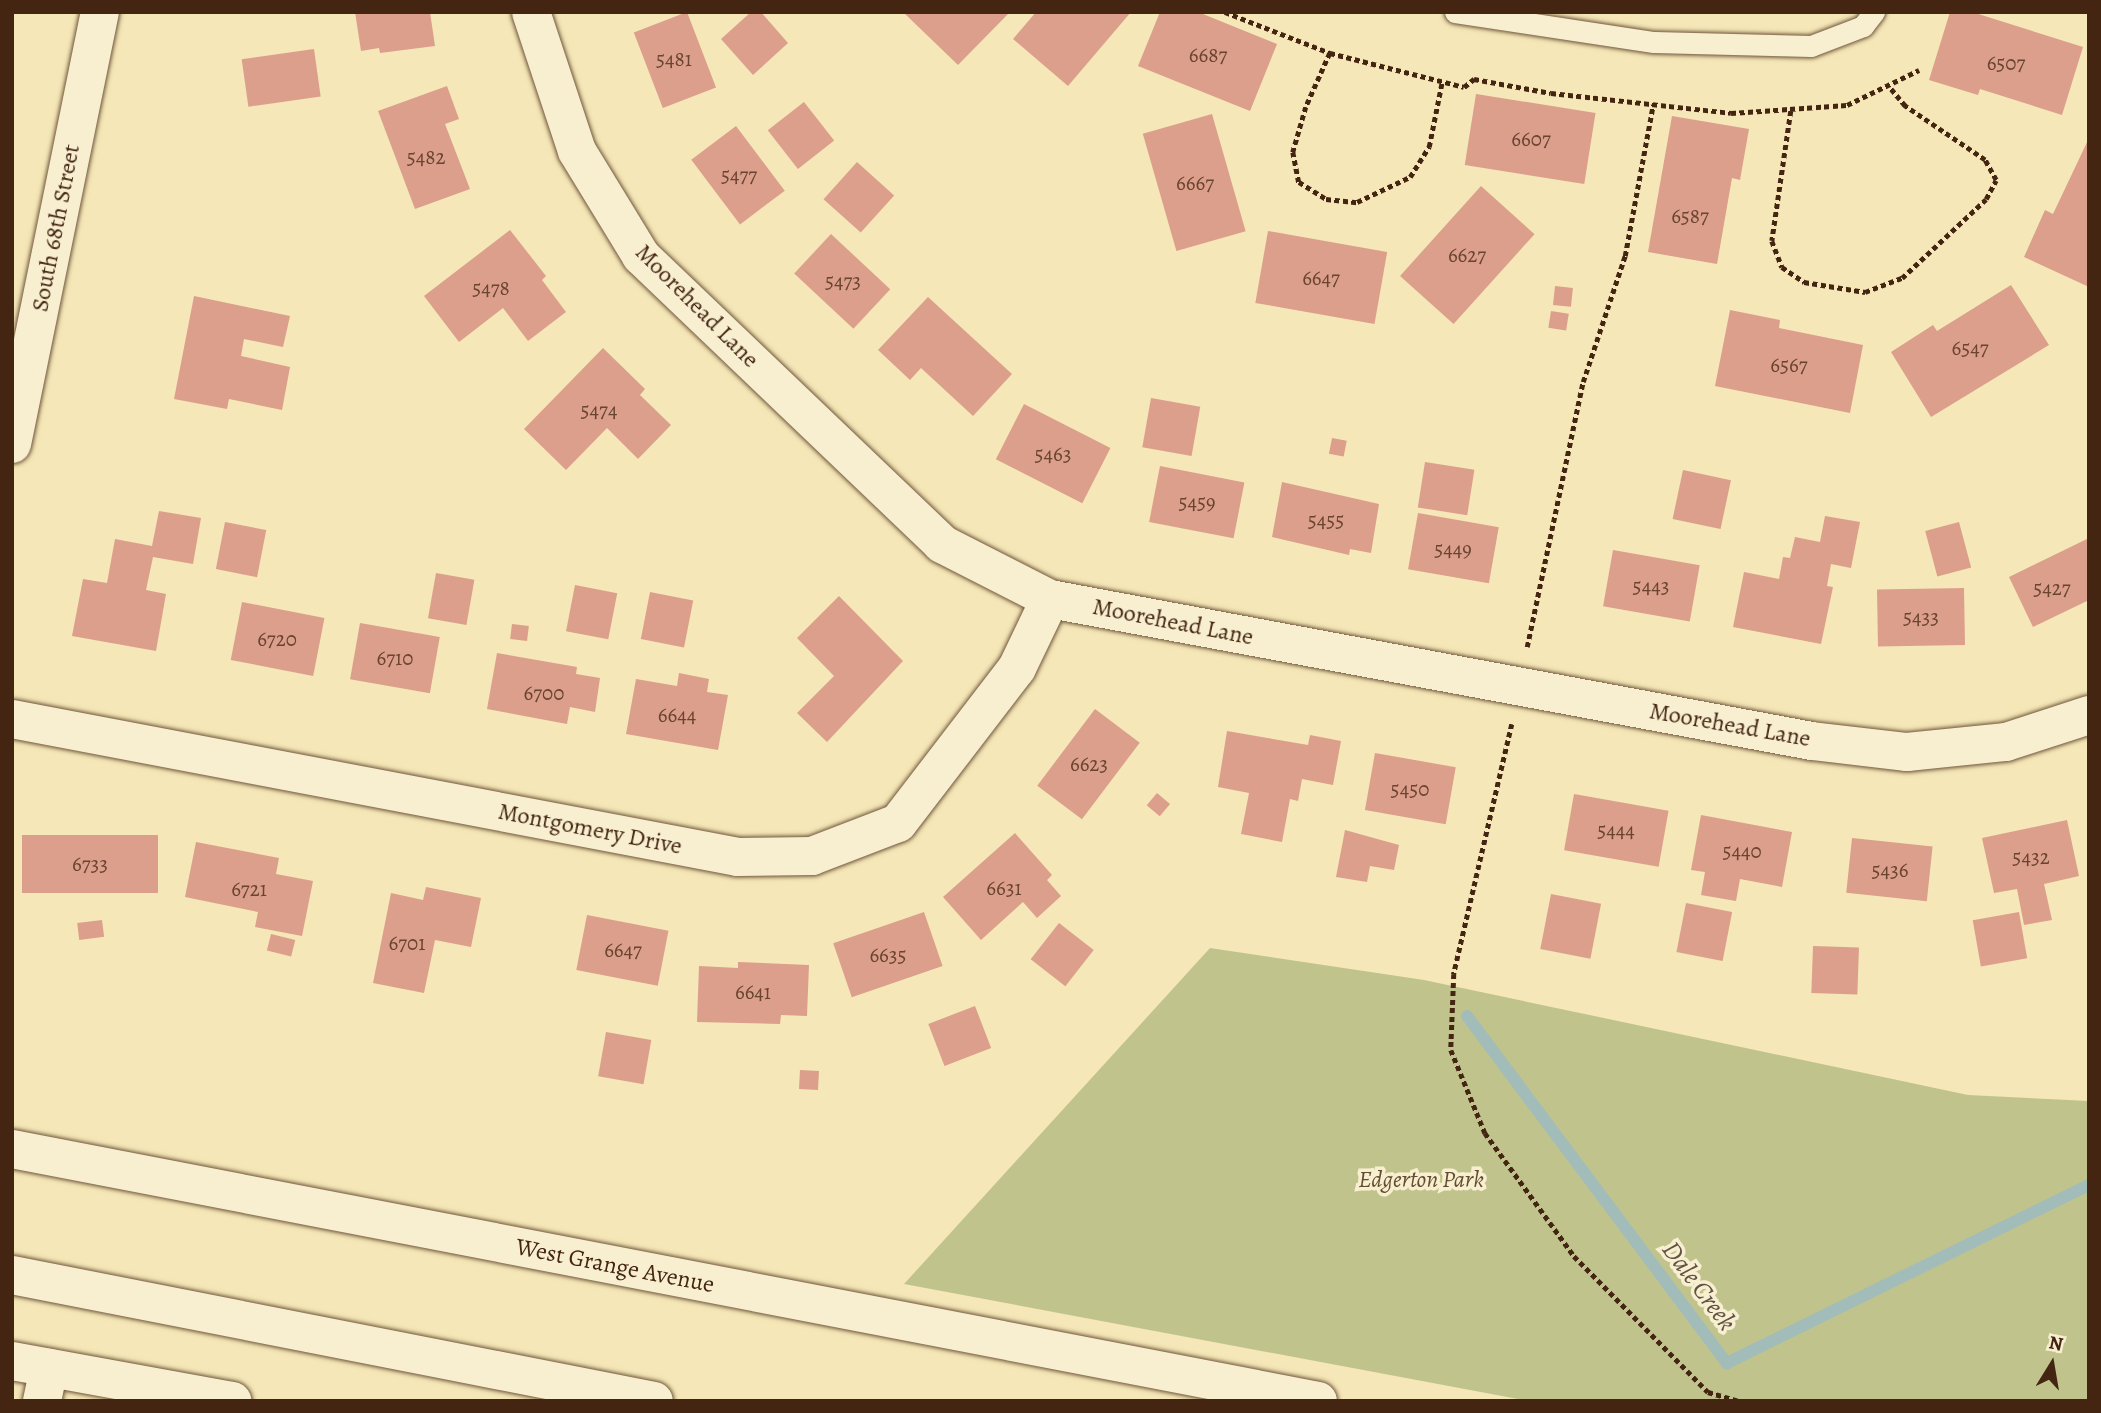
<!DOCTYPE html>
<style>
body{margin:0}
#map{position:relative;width:2101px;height:1413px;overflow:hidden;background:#f5e7b7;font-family:Alegreya,serif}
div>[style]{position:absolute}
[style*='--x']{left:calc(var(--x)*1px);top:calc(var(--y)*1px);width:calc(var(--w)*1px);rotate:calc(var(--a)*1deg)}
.green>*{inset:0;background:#c0c48c}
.stream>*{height:12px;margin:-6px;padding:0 6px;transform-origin:6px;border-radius:6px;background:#a2bcba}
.building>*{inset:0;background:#dc9f8c;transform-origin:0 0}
.path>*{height:4.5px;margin-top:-2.25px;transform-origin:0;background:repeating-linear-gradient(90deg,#432512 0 5px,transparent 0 8.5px)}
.roads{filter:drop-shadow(0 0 2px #70563b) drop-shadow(0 0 2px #70563b)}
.service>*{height:21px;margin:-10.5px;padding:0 10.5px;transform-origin:10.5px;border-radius:10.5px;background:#f8efd0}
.minor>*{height:38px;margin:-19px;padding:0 19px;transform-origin:19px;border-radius:19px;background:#f8efd0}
.tertiary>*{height:38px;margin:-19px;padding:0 19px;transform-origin:19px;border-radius:19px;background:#f8efd0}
span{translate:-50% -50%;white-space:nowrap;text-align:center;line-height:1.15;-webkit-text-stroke:7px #f8efd0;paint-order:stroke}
.number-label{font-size:21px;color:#694430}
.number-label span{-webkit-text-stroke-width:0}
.street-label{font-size:24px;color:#432512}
.park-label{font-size:24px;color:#624d30;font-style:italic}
.water-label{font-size:26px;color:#605244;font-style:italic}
.frame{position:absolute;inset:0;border:14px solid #432512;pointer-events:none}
.north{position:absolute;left:2017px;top:1329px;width:70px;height:70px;-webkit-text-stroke:5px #f8efd0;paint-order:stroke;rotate:11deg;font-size:19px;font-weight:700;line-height:28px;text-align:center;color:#432512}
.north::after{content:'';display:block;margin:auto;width:24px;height:32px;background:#432512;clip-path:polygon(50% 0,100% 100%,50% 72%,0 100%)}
</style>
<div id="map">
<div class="green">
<i style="clip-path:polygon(1210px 948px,1424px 980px,1968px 1095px,2089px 1101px,2089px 1401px,1529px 1401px,904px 1284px)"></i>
</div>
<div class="stream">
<i style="--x:1467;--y:1016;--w:434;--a:53.2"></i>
<i style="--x:1727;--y:1363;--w:403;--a:-26.2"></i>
</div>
<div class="building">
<i style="clip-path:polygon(355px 12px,430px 12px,435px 46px,380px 53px,379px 48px,361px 51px)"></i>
<i style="left:687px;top:12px;width:81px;height:57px;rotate:69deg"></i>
<i style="clip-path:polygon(751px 12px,761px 12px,788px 43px,753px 75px,721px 39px)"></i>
<i style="clip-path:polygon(903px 12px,1006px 12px,1008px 14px,958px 65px)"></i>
<i style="clip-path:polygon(1036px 12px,1131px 12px,1068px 86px,1013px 39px)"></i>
<i style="clip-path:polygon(1160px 12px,1198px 12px,1277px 44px,1250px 111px,1138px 66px)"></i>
<i style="clip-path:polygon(1950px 12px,1972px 12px,2083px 47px,2062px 115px,1980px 89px,1978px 95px,1929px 80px)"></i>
<i style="left:314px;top:49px;width:48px;height:73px;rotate:82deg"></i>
<i style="clip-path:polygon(447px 86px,459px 119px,445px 124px,470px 189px,415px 209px,378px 111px)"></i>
<i style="left:1476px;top:94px;width:121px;height:72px;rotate:9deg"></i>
<i style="left:804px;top:102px;width:49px;height:46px;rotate:52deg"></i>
<i style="left:1212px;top:114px;width:122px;height:72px;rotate:74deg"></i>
<i style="clip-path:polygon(1672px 116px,1749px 129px,1740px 180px,1732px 178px,1717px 264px,1648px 252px)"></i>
<i style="left:736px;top:126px;width:81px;height:56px;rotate:53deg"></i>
<i style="clip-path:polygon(2089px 138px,2089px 287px,2024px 257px,2045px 210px,2053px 214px)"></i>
<i style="left:857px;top:162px;width:50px;height:50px;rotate:42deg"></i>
<i style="left:1481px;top:186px;width:72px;height:121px;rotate:42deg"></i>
<i style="clip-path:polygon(510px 230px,546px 276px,542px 280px,566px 312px,528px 341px,503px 308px,459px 342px,424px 296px)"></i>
<i style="left:1268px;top:231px;width:121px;height:73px;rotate:10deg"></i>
<i style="left:831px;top:234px;width:81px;height:54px;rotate:43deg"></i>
<i style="clip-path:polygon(2011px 285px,2049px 345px,1931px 417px,1891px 352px,1933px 325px,1937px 331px)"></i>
<i style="left:1555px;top:286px;width:18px;height:19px;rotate:6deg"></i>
<i style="clip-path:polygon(194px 296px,290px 316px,283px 347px,244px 339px,241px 356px,290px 367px,282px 410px,229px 399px,227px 409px,174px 399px)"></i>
<i style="clip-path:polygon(928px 297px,1012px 374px,973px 416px,921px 368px,910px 380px,878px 350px)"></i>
<i style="clip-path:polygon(1730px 310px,1780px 320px,1779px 328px,1863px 345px,1850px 413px,1715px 386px)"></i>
<i style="left:1551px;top:311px;width:18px;height:17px;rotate:9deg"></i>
<i style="clip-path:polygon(603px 348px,645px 389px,640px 395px,671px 425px,638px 459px,607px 428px,566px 470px,524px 429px)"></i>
<i style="left:1151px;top:398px;width:50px;height:50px;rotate:10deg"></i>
<i style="left:1024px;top:404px;width:97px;height:62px;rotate:27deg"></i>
<i style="left:1332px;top:438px;width:15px;height:16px;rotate:11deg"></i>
<i style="left:1425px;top:462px;width:50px;height:46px;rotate:9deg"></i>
<i style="left:1160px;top:466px;width:86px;height:57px;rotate:11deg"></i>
<i style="left:1683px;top:470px;width:49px;height:50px;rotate:12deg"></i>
<i style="clip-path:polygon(1282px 482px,1379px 504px,1371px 553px,1350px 549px,1349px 555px,1272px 537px)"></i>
<i style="clip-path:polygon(159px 511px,201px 518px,193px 564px,153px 557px,146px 590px,166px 594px,156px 651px,72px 636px,83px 579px,107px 583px,115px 539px,152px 546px)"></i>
<i style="left:1418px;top:513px;width:82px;height:57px;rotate:10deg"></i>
<i style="clip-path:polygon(1825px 516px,1860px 522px,1851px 568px,1831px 564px,1827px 586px,1833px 587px,1821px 644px,1733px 627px,1744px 572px,1779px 579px,1783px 557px,1790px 558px,1795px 537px,1820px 542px)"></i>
<i style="left:225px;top:522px;width:42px;height:48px;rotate:11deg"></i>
<i style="left:1959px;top:522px;width:47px;height:35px;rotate:75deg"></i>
<i style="clip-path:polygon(2089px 538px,2089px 600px,2033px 627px,2009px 577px)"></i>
<i style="left:1613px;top:550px;width:88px;height:57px;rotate:10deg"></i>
<i style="left:436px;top:573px;width:39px;height:46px;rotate:10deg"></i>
<i style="left:575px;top:585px;width:43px;height:47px;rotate:11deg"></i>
<i style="left:1964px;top:588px;width:57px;height:87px;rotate:89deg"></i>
<i style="left:650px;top:592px;width:44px;height:48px;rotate:11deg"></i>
<i style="clip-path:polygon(839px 596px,903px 661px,827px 742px,797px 713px,834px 676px,797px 638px)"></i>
<i style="left:242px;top:602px;width:84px;height:59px;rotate:11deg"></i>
<i style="left:360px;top:623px;width:81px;height:57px;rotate:10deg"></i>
<i style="left:512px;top:624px;width:17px;height:15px;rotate:7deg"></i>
<i style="clip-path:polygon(497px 653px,577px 667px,576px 674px,600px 678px,595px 712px,570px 707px,567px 724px,487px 709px)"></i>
<i style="clip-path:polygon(679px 673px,709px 679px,707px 692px,728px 695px,718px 750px,626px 734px,636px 679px,677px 686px)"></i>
<i style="left:1095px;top:709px;width:56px;height:96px;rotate:37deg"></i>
<i style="clip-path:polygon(1227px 731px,1308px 745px,1310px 735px,1341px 741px,1333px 785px,1302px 779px,1298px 801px,1290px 799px,1282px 842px,1241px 834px,1249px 793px,1218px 787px)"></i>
<i style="left:1375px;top:753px;width:82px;height:58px;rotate:10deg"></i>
<i style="left:1157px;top:793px;width:17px;height:16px;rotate:40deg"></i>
<i style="left:1574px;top:794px;width:96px;height:57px;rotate:10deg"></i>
<i style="clip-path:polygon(1701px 815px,1792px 832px,1782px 887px,1740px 879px,1736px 901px,1701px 895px,1705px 872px,1691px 870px)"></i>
<i style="clip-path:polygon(2067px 820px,2079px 876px,2044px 884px,2052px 920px,2024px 925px,2017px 889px,1994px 893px,1982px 838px)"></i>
<i style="clip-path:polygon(1345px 830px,1399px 845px,1394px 870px,1370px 866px,1367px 882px,1336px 877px)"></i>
<i style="clip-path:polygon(1015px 833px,1052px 875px,1047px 880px,1061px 896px,1037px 918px,1023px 902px,981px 940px,943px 897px)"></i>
<i style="left:158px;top:835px;width:58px;height:136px;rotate:90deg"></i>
<i style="left:1852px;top:838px;width:81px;height:55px;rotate:6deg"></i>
<i style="clip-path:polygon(196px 842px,279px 858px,276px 874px,313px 881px,302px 936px,255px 927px,258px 912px,185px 897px)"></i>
<i style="clip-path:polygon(426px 887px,481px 898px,471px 947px,435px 940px,424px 993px,373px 983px,391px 893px,423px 900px)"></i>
<i style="left:1551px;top:894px;width:51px;height:56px;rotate:11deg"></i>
<i style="left:1686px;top:903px;width:47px;height:50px;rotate:11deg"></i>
<i style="left:924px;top:912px;width:57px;height:96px;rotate:71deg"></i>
<i style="left:2019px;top:912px;width:47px;height:47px;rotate:80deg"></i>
<i style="left:587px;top:915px;width:83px;height:56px;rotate:11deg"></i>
<i style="left:102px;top:920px;width:17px;height:25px;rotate:83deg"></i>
<i style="left:1059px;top:923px;width:44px;height:46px;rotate:38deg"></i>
<i style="left:271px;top:934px;width:25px;height:17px;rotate:14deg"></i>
<i style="left:1813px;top:946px;width:46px;height:47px;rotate:2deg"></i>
<i style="clip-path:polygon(738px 962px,809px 965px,807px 1016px,781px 1015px,780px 1024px,697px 1022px,699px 966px,738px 968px)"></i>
<i style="left:975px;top:1006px;width:45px;height:50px;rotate:69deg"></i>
<i style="left:606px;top:1032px;width:46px;height:45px;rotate:10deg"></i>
<i style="left:800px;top:1070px;width:19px;height:19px;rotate:3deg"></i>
</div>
<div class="path">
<i style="--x:1225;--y:12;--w:113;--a:21.3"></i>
<i style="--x:1330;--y:53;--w:138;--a:14.2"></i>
<i style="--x:1464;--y:87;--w:13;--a:-39"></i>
<i style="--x:1474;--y:79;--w:78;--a:10.3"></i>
<i style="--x:1551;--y:93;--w:181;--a:6.3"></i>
<i style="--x:1731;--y:113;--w:116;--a:-3.9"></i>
<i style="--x:1847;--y:105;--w:80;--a:-25.9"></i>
<i style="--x:1330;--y:53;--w:59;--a:114"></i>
<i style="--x:1306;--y:107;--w:47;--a:106.1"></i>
<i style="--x:1293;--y:152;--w:31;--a:79"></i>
<i style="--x:1299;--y:182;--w:32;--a:32"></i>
<i style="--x:1326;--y:199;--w:31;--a:6"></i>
<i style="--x:1357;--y:202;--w:59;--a:-25.3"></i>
<i style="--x:1410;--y:177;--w:36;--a:-58"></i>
<i style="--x:1429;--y:147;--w:66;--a:-78.7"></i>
<i style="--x:1791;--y:111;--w:131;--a:98.3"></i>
<i style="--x:1772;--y:241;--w:28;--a:69"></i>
<i style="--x:1782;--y:267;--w:27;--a:34"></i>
<i style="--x:1804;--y:282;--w:62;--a:9.3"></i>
<i style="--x:1865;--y:292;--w:40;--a:-21"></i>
<i style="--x:1902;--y:278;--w:115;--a:-43.2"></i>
<i style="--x:1986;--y:199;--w:21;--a:-62"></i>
<i style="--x:1996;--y:180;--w:23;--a:-119"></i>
<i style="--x:1985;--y:160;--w:97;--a:-146"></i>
<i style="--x:1905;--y:106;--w:25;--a:-130"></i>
<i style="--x:1527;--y:647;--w:271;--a:-78.1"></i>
<i style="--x:1583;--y:382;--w:133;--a:-71.6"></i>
<i style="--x:1625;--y:256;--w:154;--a:-79.5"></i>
<i style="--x:1512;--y:724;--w:257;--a:103.1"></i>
<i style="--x:1454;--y:974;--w:76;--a:92.3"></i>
<i style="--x:1451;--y:1050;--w:90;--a:67.7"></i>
<i style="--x:1485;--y:1133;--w:152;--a:54.1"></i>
<i style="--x:1574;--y:1256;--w:191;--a:45.4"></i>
<i style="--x:1708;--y:1392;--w:32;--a:16"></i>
</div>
<div class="roads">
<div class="service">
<i style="--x:1455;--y:12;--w:201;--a:8.6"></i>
<i style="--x:1654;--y:42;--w:157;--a:1.5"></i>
<i style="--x:1811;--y:46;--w:56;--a:-21"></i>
<i style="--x:1863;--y:26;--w:18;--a:-52"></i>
</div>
<div class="minor">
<i style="--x:531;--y:12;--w:146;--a:71.7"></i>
<i style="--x:577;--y:151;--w:123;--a:58.6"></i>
<i style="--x:641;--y:256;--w:417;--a:43.7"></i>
<i style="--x:942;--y:544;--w:121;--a:27"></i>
<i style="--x:1050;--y:599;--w:775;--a:10.56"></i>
<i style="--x:1812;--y:741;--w:96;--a:6.6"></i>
<i style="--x:1907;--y:752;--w:100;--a:-5.8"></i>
<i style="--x:2006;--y:742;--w:87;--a:-18"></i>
<i style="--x:12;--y:719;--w:739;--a:10.76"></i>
<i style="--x:738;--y:857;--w:74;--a:-0.8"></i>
<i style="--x:812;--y:856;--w:92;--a:-21"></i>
<i style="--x:898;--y:823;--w:195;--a:-52.5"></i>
<i style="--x:1017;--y:668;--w:76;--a:-64.4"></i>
<i style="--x:12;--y:1361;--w:224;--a:10.3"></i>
<i style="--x:42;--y:1401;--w:34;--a:-78"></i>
</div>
<div class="tertiary">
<i style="--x:12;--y:444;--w:441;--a:-78.5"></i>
<i style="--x:12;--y:1149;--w:1330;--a:10.92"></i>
<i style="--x:12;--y:1275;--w:654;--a:11.1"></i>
</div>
</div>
<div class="number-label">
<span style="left:1208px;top:55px">6687</span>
<span style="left:674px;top:59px">5481</span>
<span style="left:2006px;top:63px">6507</span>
<span style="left:1531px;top:139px">6607</span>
<span style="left:426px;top:157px">5482</span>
<span style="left:739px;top:175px">5477</span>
<span style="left:1195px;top:183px">6667</span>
<span style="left:1690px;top:216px">6587</span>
<span style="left:1467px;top:255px">6627</span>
<span style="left:1321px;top:278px">6647</span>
<span style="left:843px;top:281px">5473</span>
<span style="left:491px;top:288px">5478</span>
<span style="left:1970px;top:348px">6547</span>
<span style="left:1789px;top:365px">6567</span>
<span style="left:599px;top:410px">5474</span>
<span style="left:1053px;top:454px">5463</span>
<span style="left:1197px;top:502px">5459</span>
<span style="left:1326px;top:520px">5455</span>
<span style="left:1453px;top:549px">5449</span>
<span style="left:1651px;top:586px">5443</span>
<span style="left:2052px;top:588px">5427</span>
<span style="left:1921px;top:617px">5433</span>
<span style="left:277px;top:639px">6720</span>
<span style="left:395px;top:658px">6710</span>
<span style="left:544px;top:693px">6700</span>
<span style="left:677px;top:715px">6644</span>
<span style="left:1089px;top:764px">6623</span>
<span style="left:1410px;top:789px">5450</span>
<span style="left:1616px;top:830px">5444</span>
<span style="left:1742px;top:851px">5440</span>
<span style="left:2031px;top:857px">5432</span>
<span style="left:90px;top:864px">6733</span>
<span style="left:1890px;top:870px">5436</span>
<span style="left:1004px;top:888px">6631</span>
<span style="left:249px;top:889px">6721</span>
<span style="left:407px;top:943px">6701</span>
<span style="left:623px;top:950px">6647</span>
<span style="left:888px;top:955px">6635</span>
<span style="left:753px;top:992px">6641</span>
</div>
<div class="street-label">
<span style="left:56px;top:228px;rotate:-79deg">South 68th Street</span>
<span style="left:697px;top:306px;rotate:45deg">Moorehead Lane</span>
<span style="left:1173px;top:622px;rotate:11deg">Moorehead Lane</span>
<span style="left:1730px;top:725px;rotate:10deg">Moorehead Lane</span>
<span style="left:590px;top:829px;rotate:11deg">Montgomery Drive</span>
<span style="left:615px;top:1266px;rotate:11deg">West Grange Avenue</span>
</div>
<div class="park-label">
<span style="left:1421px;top:1180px">Edgerton Park</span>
</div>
<div class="water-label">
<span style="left:1699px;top:1286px;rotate:53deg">Dale Creek</span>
</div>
<div class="frame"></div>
<div class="north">N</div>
</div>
